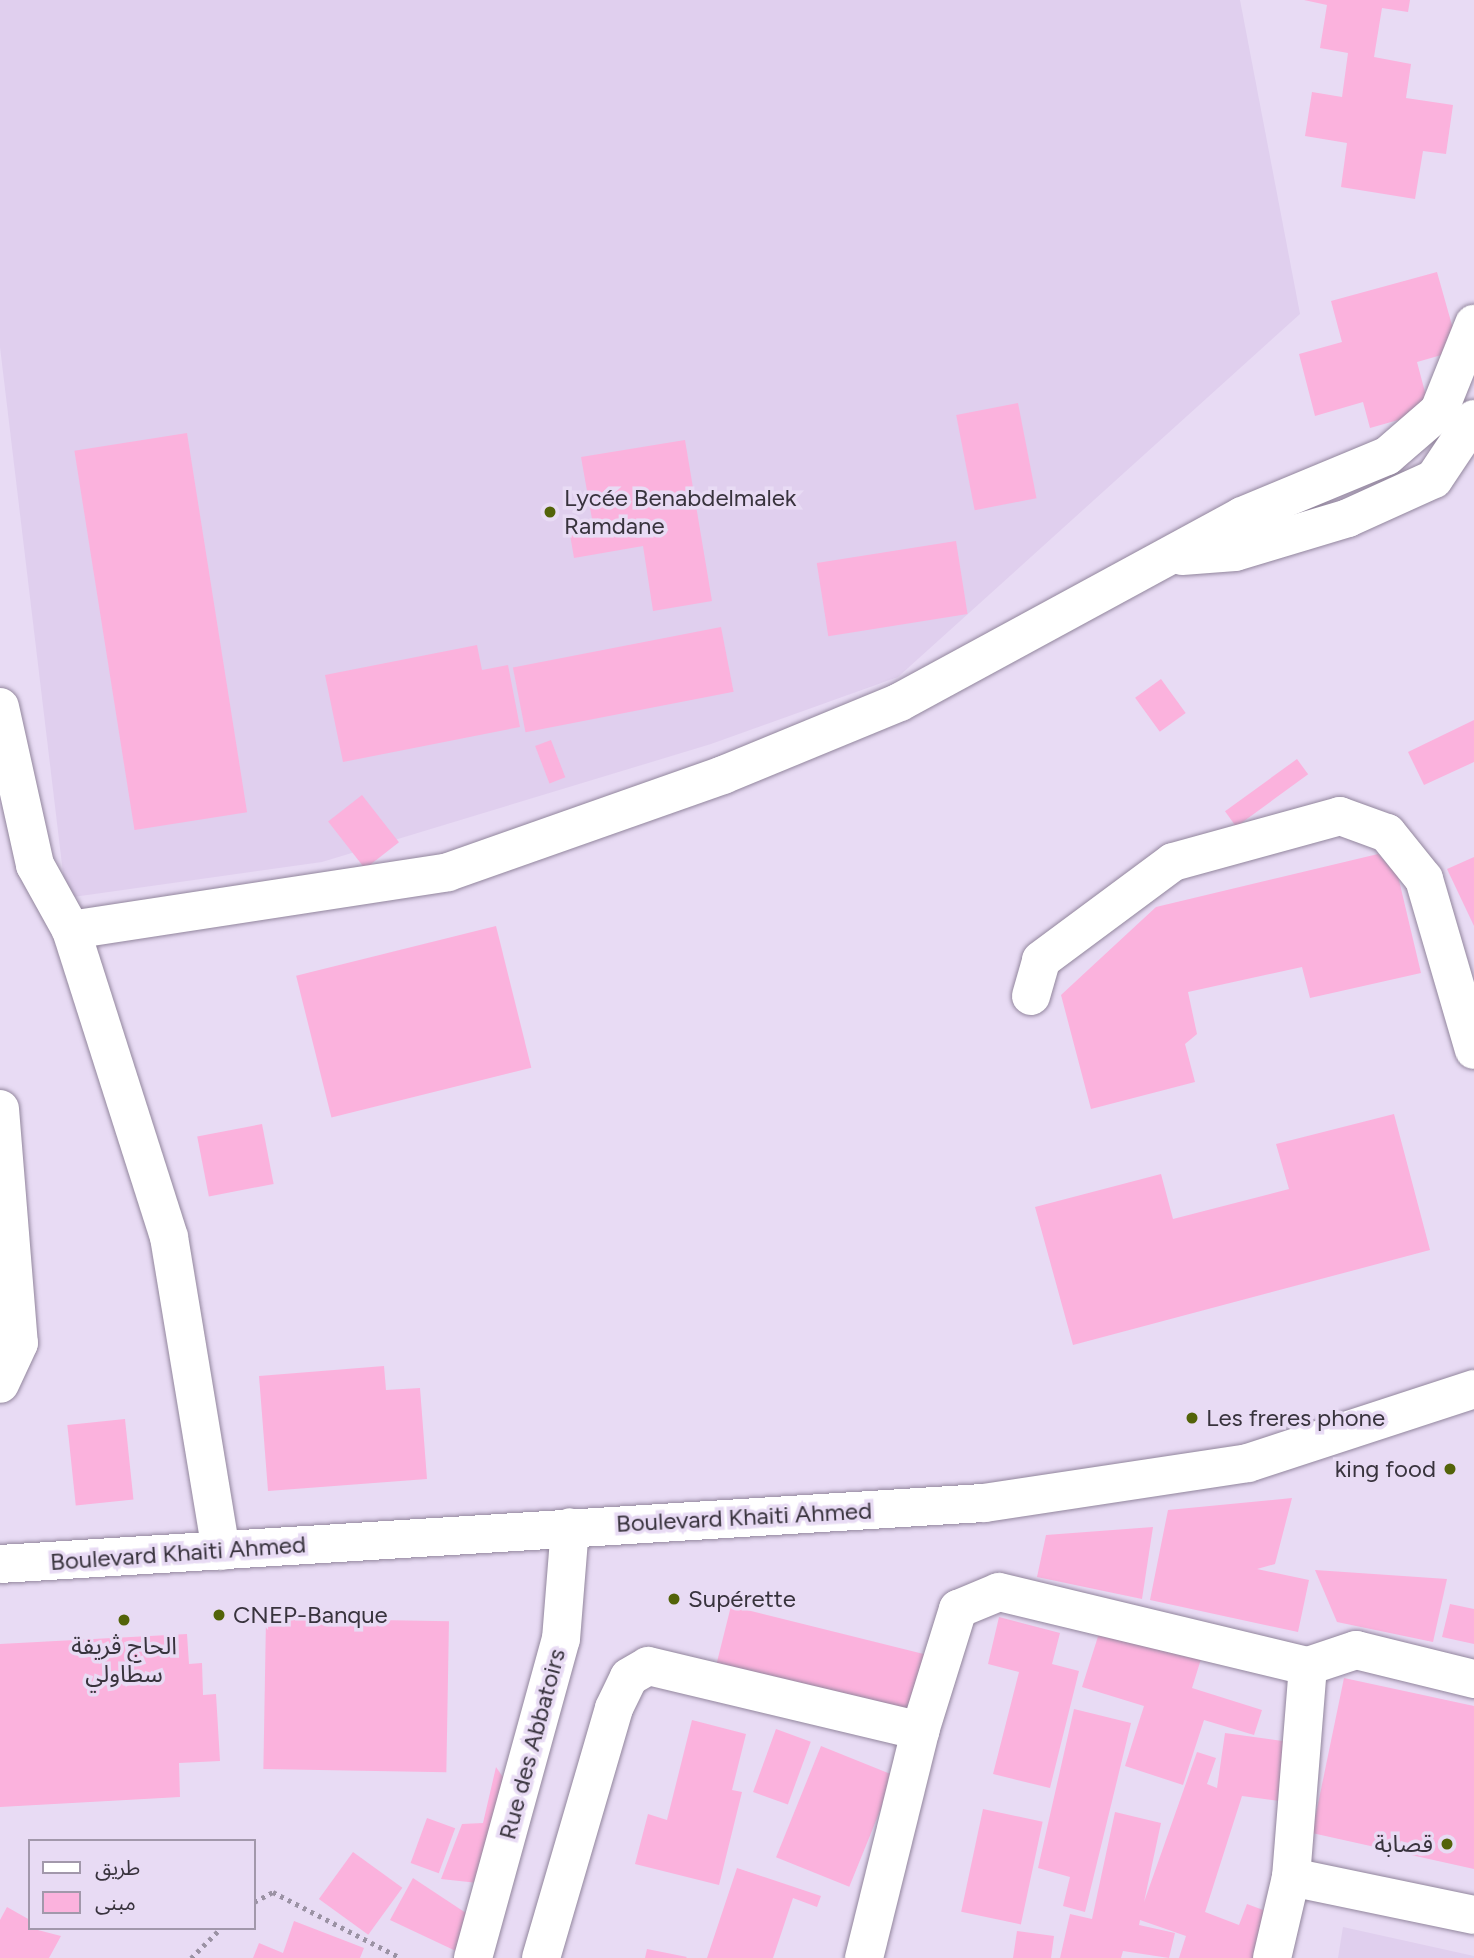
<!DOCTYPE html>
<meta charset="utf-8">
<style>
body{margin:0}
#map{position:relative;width:1474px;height:1958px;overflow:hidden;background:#e8dbf4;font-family:Figtree,"Noto Sans Arabic",sans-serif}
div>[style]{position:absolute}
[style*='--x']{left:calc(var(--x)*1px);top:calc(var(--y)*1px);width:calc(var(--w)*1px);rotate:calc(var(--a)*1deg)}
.built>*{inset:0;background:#e0cfee}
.building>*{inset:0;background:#fbb2dd;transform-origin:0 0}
.path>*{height:4.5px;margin-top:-2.25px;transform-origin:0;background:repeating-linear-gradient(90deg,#9b92a4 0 3.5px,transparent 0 8.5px)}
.roads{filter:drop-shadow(0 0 2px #92869d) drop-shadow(0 0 2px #92869d)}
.minor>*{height:38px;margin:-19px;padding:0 19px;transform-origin:19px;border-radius:19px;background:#fff}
.highway>*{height:38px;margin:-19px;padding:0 19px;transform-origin:19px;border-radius:19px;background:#fff}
.dots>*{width:19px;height:19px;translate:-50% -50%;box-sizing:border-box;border:4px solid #e8dbf4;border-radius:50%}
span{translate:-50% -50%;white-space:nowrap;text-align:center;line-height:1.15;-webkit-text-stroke:7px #e8dbf4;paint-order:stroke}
.poi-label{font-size:24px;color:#38333d}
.left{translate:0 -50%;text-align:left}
.right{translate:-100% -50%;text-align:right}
.street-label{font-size:24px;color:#38333d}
.legend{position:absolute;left:28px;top:1839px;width:228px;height:91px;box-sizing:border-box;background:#e8dbf4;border:2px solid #a298ab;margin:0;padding:9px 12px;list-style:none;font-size:21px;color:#38333d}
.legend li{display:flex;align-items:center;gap:14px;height:35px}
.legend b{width:35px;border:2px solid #a298ab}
</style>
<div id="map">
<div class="built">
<i style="clip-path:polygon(0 0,1240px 0,1300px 314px,898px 677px,711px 744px,322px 862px,66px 898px,0 347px)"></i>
<i style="clip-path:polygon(1343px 1927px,1474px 1956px,1474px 1958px,1338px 1958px)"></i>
</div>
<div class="building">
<i style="clip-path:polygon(1304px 0,1410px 0,1408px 12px,1382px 8px,1374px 57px,1411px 64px,1406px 98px,1453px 105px,1446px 154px,1423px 151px,1415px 199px,1341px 187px,1347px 143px,1305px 136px,1312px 92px,1342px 97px,1348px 53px,1320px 48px,1327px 5px)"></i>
<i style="clip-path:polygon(1437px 272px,1459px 350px,1417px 362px,1430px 411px,1370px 428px,1363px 402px,1315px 416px,1299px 354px,1342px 342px,1331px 301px)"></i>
<i style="left:1018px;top:403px;width:97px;height:63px;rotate:79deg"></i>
<i style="left:187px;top:433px;width:384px;height:114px;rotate:81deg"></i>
<i style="clip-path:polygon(685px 440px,712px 601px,653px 611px,643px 546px,574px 558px,568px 523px,592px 519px,581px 457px)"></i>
<i style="left:956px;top:541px;width:74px;height:141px;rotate:81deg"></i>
<i style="left:721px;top:627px;width:66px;height:212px;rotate:79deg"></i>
<i style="clip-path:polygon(477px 645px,482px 670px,508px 665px,520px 727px,343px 762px,325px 675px)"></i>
<i style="left:1161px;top:679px;width:42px;height:32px;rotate:54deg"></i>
<i style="clip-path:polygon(1474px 720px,1474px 762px,1424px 785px,1408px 752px)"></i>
<i style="left:551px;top:740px;width:40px;height:17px;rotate:69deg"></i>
<i style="left:1297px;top:759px;width:19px;height:89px;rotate:54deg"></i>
<i style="left:362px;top:795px;width:60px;height:43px;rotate:52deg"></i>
<i style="clip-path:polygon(1378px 854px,1398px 876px,1421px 973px,1310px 998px,1302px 967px,1188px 992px,1197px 1034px,1185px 1044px,1195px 1082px,1091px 1109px,1061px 995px,1156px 907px)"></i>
<i style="clip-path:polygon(1474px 857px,1474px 926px,1447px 869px)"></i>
<i style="left:496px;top:926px;width:146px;height:206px;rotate:76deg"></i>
<i style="clip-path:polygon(1394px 1114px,1430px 1250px,1073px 1345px,1035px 1207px,1161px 1174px,1173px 1219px,1289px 1189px,1276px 1144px)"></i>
<i style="left:262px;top:1124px;width:61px;height:66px;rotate:79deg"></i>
<i style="clip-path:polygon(384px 1366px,386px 1390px,420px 1388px,427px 1479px,268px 1491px,259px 1376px)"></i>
<i style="left:125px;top:1419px;width:81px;height:58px;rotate:84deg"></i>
<i style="clip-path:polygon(1292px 1498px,1275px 1564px,1257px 1569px,1309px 1580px,1298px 1632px,1150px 1600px,1168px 1510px)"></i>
<i style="clip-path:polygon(1153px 1527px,1142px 1599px,1037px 1577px,1046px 1535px)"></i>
<i style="clip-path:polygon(1315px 1570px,1447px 1579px,1433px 1642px,1337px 1622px)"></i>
<i style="clip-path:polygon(1450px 1604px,1474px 1609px,1474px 1644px,1442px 1637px)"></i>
<i style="left:731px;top:1606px;width:212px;height:72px;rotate:14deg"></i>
<i style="clip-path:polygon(999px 1617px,1060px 1633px,1052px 1664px,1079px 1671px,1050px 1788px,993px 1774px,1019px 1672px,988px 1664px)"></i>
<i style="left:266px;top:1618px;width:183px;height:151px;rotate:1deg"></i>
<i style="clip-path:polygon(1101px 1627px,1201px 1659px,1192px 1688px,1262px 1710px,1254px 1735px,1204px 1720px,1183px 1785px,1125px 1766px,1144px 1706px,1082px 1687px)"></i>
<i style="clip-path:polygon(187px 1634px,189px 1664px,202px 1663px,203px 1695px,216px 1694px,220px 1761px,179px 1763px,180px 1797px,0 1807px,0 1644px)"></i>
<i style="clip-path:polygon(1344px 1678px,1474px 1706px,1474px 1869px,1312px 1833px)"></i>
<i style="clip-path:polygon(1074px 1709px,1131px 1723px,1085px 1912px,1063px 1906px,1070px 1877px,1038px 1868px)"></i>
<i style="clip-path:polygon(692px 1720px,746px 1734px,732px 1790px,742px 1792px,719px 1885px,635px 1864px,648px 1814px,667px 1820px)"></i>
<i style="left:776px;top:1729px;width:37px;height:67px;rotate:20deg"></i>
<i style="clip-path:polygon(1225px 1733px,1311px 1745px,1302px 1804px,1242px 1796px,1205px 1912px,1239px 1925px,1247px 1904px,1277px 1915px,1262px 1958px,1179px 1958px,1186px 1936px,1140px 1920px,1139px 1925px,1175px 1933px,1169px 1958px,1123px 1951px,1121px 1958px,1060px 1958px,1070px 1914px,1092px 1919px,1115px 1812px,1161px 1823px,1144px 1902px,1197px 1752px,1216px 1758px,1207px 1784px,1217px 1788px)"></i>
<i style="left:821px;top:1746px;width:79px;height:120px;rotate:22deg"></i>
<i style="clip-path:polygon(496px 1767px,507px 1783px,478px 1883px,441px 1879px,462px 1824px,483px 1823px)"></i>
<i style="left:983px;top:1809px;width:61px;height:105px;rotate:12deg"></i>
<i style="left:427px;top:1818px;width:30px;height:48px;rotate:20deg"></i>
<i style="left:353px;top:1852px;width:61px;height:58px;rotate:36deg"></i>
<i style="clip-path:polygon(737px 1868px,821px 1896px,817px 1907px,793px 1898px,773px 1958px,707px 1958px)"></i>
<i style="clip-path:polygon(413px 1878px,472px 1917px,458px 1952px,390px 1920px)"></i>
<i style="clip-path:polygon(7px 1907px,30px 1920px,30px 1928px,61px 1936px,49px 1958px,0 1958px,0 1920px)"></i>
<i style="clip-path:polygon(294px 1921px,364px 1948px,360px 1958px,253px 1958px,259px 1943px,283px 1953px)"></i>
<i style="clip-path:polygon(1017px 1931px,1054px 1936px,1051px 1958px,1013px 1958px)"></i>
<i style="clip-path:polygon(647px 1949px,687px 1957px,686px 1958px,645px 1958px)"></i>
</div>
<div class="path">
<i style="--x:254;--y:1902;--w:21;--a:-28"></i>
<i style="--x:273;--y:1892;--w:144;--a:27.3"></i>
<i style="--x:191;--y:1958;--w:42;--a:-45"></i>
</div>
<div class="roads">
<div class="minor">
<i style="--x:1182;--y:556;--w:53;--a:-4.3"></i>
<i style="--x:1235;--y:552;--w:118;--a:-16.7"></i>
<i style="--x:1348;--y:518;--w:94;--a:-24.4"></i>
<i style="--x:1434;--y:479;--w:72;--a:-56.3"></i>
<i style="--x:0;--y:707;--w:162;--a:77.5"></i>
<i style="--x:35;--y:865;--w:74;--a:61"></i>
<i style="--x:1031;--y:996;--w:37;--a:-74"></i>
<i style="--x:1041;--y:960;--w:164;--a:-36.6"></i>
<i style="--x:1173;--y:862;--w:173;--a:-15.4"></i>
<i style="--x:1340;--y:816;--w:50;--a:19.9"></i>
<i style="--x:1387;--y:833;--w:59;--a:51.2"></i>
<i style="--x:1424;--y:879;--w:178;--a:73.7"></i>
<i style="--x:0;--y:1109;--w:235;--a:85.4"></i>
<i style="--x:19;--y:1343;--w:45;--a:114.9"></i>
<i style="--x:221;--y:1551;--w:318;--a:-99.4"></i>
<i style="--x:169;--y:1237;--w:322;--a:-107.7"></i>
<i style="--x:71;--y:930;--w:381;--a:-8.7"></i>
<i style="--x:448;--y:872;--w:292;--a:-19.4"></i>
<i style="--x:723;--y:775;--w:191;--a:-22.4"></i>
<i style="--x:900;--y:702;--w:389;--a:-28.5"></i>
<i style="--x:1242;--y:516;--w:157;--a:-22.5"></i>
<i style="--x:1387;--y:456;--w:69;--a:-40.9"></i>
<i style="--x:1439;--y:411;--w:94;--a:-68.1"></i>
<i style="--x:1308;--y:1666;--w:51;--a:-18.4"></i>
<i style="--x:1356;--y:1650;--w:122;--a:13.8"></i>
<i style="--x:1291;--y:1877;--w:187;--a:11.7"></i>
<i style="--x:473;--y:1958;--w:331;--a:-74.6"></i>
<i style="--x:561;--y:1639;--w:112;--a:-85.4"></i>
<i style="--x:541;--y:1958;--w:260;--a:-73.7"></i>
<i style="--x:614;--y:1708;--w:34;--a:-64"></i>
<i style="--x:629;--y:1677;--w:22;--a:-30"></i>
<i style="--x:648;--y:1666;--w:280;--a:13.4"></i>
<i style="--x:864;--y:1958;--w:234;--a:-76.1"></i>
<i style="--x:920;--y:1731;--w:128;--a:-72.7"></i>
<i style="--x:958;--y:1609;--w:44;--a:-22.5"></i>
<i style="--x:999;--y:1592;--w:318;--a:13.5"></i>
<i style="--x:1308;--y:1666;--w:212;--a:94.6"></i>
<i style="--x:1291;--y:1877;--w:83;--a:103.2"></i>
</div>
<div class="highway">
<i style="--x:0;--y:1564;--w:986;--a:-3.55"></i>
<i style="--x:984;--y:1503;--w:267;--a:-8.6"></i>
<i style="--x:1248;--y:1463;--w:238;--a:-18.1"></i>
</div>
</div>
<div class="dots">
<i style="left:550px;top:512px;background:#536309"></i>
<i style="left:1192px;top:1418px;background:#536309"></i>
<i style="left:1450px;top:1469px;background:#536309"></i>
<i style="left:674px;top:1599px;background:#536309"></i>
<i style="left:219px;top:1615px;background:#536309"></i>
<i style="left:124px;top:1620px;background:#536309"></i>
<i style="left:1447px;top:1844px;background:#536309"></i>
</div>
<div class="poi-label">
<span class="left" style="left:564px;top:512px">Lycée Benabdelmalek<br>Ramdane</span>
<span class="left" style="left:1206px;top:1418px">Les freres phone</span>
<span class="right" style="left:1436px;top:1469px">king food</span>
<span class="left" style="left:688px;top:1599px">Supérette</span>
<span class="left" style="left:233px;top:1615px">CNEP-Banque</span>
<span style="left:124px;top:1660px">الحاج ڨريفة<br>سطاولي</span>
<span class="right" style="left:1433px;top:1844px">قصابة</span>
</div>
<div class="street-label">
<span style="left:744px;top:1517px;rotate:-3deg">Boulevard Khaiti Ahmed</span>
<span style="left:178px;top:1553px;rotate:-4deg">Boulevard Khaiti Ahmed</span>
<span style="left:532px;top:1744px;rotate:-75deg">Rue des Abbatoirs</span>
</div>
<ul class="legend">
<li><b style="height:9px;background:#fff"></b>طريق</li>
<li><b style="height:19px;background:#fbb2dd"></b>مبنى</li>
</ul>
</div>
